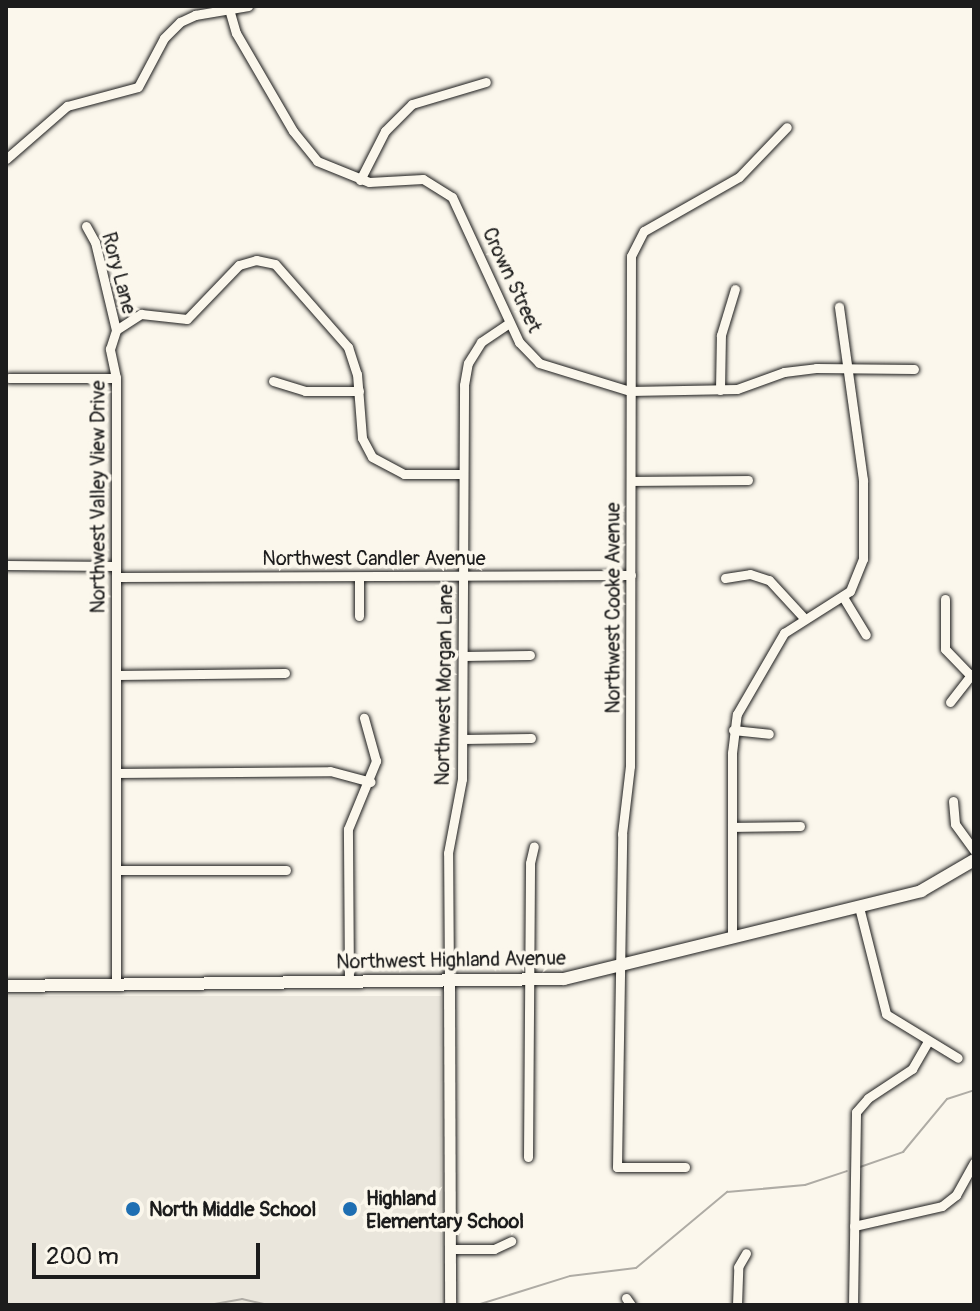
<!DOCTYPE html>
<style>
body{margin:0}
#map{position:relative;width:980px;height:1311px;overflow:hidden;background:#fbf7ec;font-family:Pangolin,sans-serif}
div>[style]{position:absolute}
[style*='--x']{left:calc(var(--x)*1px);top:calc(var(--y)*1px);width:calc(var(--w)*1px);rotate:calc(var(--a)*1deg)}
.built>*{inset:0;background:#eae6dc;transform-origin:0 0}
.stream>*{height:2px;margin:-1px;padding:0 1px;transform-origin:1px;border-radius:1px;background:#afaca5}
.roads{filter:drop-shadow(0 0 2px #1c1c1c) drop-shadow(0 0 2px #1c1c1c)}
.minor>*{height:9px;margin:-4.5px;padding:0 4.5px;transform-origin:4.5px;border-radius:4.5px;background:#fbf7ec}
.tertiary>*{height:11px;margin:-5.5px;padding:0 5.5px;transform-origin:5.5px;border-radius:5.5px;background:#fbf7ec}
.secondary>*{height:12px;margin:-6px;padding:0 6px;transform-origin:6px;border-radius:6px;background:#fbf7ec}
.dots>*{width:22px;height:22px;translate:-50% -50%;box-sizing:border-box;border:4px solid #fbf7ec;border-radius:50%}
span{translate:-50% -50%;white-space:nowrap;text-align:center;line-height:1.15;-webkit-text-stroke:7px #fbf7ec;paint-order:stroke}
.street-label{font-size:20px;color:#1c1c1c}
.poi-label{font-size:20px;color:#1c1c1c;font-weight:700}
.left{translate:0 -50%;text-align:left}
.frame{position:absolute;inset:0;border:8px solid #1c1c1c;pointer-events:none}
.scale{position:absolute;left:32px;top:1243px;width:228px;height:36px;box-sizing:border-box;border:4px solid #1c1c1c;border-top:0;padding-left:10px;font-size:24px;line-height:28px;white-space:nowrap;color:#1c1c1c;-webkit-text-stroke:6px #fbf7ec;paint-order:stroke}
</style>
<div id="map">
<div class="built">
<i style="left:6px;top:996px;width:435px;height:309px"></i>
</div>
<div class="stream">
<i style="--x:860;--y:1167;--w:46;--a:-19.2"></i>
<i style="--x:903;--y:1152;--w:69;--a:-50.3"></i>
<i style="--x:947;--y:1099;--w:28;--a:-18"></i>
<i style="--x:209;--y:1305;--w:34;--a:-10"></i>
<i style="--x:242;--y:1299;--w:27;--a:13"></i>
<i style="--x:477;--y:1305;--w:97;--a:-17.3"></i>
<i style="--x:570;--y:1276;--w:66;--a:-6.9"></i>
<i style="--x:636;--y:1268;--w:119;--a:-39.9"></i>
<i style="--x:727;--y:1192;--w:78;--a:-5.1"></i>
<i style="--x:805;--y:1185;--w:44;--a:-18.4"></i>
</div>
<div class="roads">
<div class="minor">
<i style="--x:229;--y:9;--w:25;--a:74"></i>
<i style="--x:236;--y:33;--w:113;--a:59.8"></i>
<i style="--x:293;--y:131;--w:38;--a:51"></i>
<i style="--x:317;--y:161;--w:56;--a:22"></i>
<i style="--x:369;--y:182;--w:54;--a:-3.2"></i>
<i style="--x:423;--y:179;--w:34;--a:32"></i>
<i style="--x:452;--y:197;--w:160;--a:65.2"></i>
<i style="--x:519;--y:342;--w:29;--a:46"></i>
<i style="--x:539;--y:363;--w:95;--a:17.1"></i>
<i style="--x:630;--y:391;--w:107;--a:-1.1"></i>
<i style="--x:737;--y:389;--w:50;--a:-19.9"></i>
<i style="--x:784;--y:372;--w:32;--a:-7"></i>
<i style="--x:816;--y:368;--w:98;--a:0.6"></i>
<i style="--x:6;--y:159;--w:81;--a:-41"></i>
<i style="--x:67;--y:106;--w:73;--a:-15"></i>
<i style="--x:138;--y:87;--w:55;--a:-62"></i>
<i style="--x:164;--y:38;--w:23;--a:-45"></i>
<i style="--x:180;--y:22;--w:17;--a:-25"></i>
<i style="--x:195;--y:15;--w:54;--a:-9.6"></i>
<i style="--x:360;--y:180;--w:55;--a:-63"></i>
<i style="--x:385;--y:131;--w:38;--a:-45"></i>
<i style="--x:412;--y:104;--w:77;--a:-16.6"></i>
<i style="--x:86;--y:226;--w:18;--a:61"></i>
<i style="--x:95;--y:242;--w:90;--a:76.6"></i>
<i style="--x:9;--y:378;--w:107;--a:0"></i>
<i style="--x:273;--y:381;--w:34;--a:17"></i>
<i style="--x:305;--y:391;--w:54;--a:0"></i>
<i style="--x:720;--y:390;--w:55;--a:-89"></i>
<i style="--x:721;--y:335;--w:48;--a:-73.1"></i>
<i style="--x:631;--y:481;--w:117;--a:-0.5"></i>
<i style="--x:6;--y:565;--w:110;--a:0.5"></i>
<i style="--x:117;--y:577;--w:514;--a:-0.22"></i>
<i style="--x:359;--y:577;--w:39;--a:90"></i>
<i style="--x:725;--y:578;--w:25;--a:-9"></i>
<i style="--x:750;--y:574;--w:20;--a:18"></i>
<i style="--x:769;--y:580;--w:50;--a:47.4"></i>
<i style="--x:843;--y:597;--w:44;--a:58.8"></i>
<i style="--x:945;--y:599;--w:50;--a:90"></i>
<i style="--x:945;--y:649;--w:37;--a:46"></i>
<i style="--x:463;--y:656;--w:67;--a:-0.9"></i>
<i style="--x:117;--y:675;--w:168;--a:-0.7"></i>
<i style="--x:950;--y:702;--w:36;--a:-52"></i>
<i style="--x:733;--y:730;--w:36;--a:6"></i>
<i style="--x:463;--y:739;--w:68;--a:-0.8"></i>
<i style="--x:116;--y:773;--w:214;--a:-0.5"></i>
<i style="--x:330;--y:771;--w:42;--a:15"></i>
<i style="--x:953;--y:801;--w:23;--a:85"></i>
<i style="--x:955;--y:824;--w:32;--a:54"></i>
<i style="--x:732;--y:827;--w:68;--a:-0.8"></i>
<i style="--x:116;--y:870;--w:170;--a:0"></i>
<i style="--x:859;--y:907;--w:110;--a:75.8"></i>
<i style="--x:886;--y:1014;--w:84;--a:31.4"></i>
<i style="--x:732;--y:936;--w:183;--a:-90"></i>
<i style="--x:732;--y:753;--w:39;--a:-83"></i>
<i style="--x:737;--y:714;--w:94;--a:-59.9"></i>
<i style="--x:784;--y:633;--w:78;--a:-32.5"></i>
<i style="--x:850;--y:591;--w:35;--a:-68"></i>
<i style="--x:863;--y:559;--w:79;--a:-90"></i>
<i style="--x:863;--y:480;--w:175;--a:-97.9"></i>
<i style="--x:449;--y:982;--w:129;--a:-90.4"></i>
<i style="--x:448;--y:853;--w:75;--a:-79.3"></i>
<i style="--x:462;--y:779;--w:394;--a:-89.7"></i>
<i style="--x:464;--y:385;--w:22;--a:-80"></i>
<i style="--x:468;--y:363;--w:25;--a:-58"></i>
<i style="--x:481;--y:342;--w:34;--a:-34"></i>
<i style="--x:349;--y:983;--w:154;--a:-90.4"></i>
<i style="--x:348;--y:829;--w:74;--a:-67.6"></i>
<i style="--x:376;--y:761;--w:45;--a:-105.6"></i>
<i style="--x:116;--y:984;--w:606;--a:-90"></i>
<i style="--x:116;--y:378;--w:30;--a:-102"></i>
<i style="--x:110;--y:349;--w:20;--a:-72"></i>
<i style="--x:116;--y:330;--w:30;--a:-33"></i>
<i style="--x:141;--y:314;--w:46;--a:6.2"></i>
<i style="--x:187;--y:319;--w:75;--a:-46.1"></i>
<i style="--x:239;--y:265;--w:18;--a:-16"></i>
<i style="--x:256;--y:260;--w:19;--a:12"></i>
<i style="--x:275;--y:264;--w:111;--a:48.7"></i>
<i style="--x:348;--y:347;--w:28;--a:72"></i>
<i style="--x:357;--y:374;--w:64;--a:85.5"></i>
<i style="--x:362;--y:438;--w:21;--a:62"></i>
<i style="--x:372;--y:457;--w:36;--a:28"></i>
<i style="--x:404;--y:474;--w:59;--a:0"></i>
<i style="--x:528;--y:1157;--w:294;--a:-89.6"></i>
<i style="--x:530;--y:863;--w:17;--a:-77"></i>
<i style="--x:685;--y:1167;--w:68;--a:180"></i>
<i style="--x:617;--y:1167;--w:333;--a:-89.1"></i>
<i style="--x:622;--y:834;--w:68;--a:-83.3"></i>
<i style="--x:630;--y:766;--w:510;--a:-89.89"></i>
<i style="--x:631;--y:256;--w:28;--a:-63"></i>
<i style="--x:644;--y:231;--w:109;--a:-29.6"></i>
<i style="--x:739;--y:177;--w:69;--a:-46.2"></i>
<i style="--x:854;--y:1226;--w:90;--a:-12.8"></i>
<i style="--x:942;--y:1206;--w:18;--a:-38"></i>
<i style="--x:956;--y:1195;--w:37;--a:-61"></i>
<i style="--x:450;--y:1249;--w:44;--a:0"></i>
<i style="--x:494;--y:1249;--w:19;--a:-25"></i>
<i style="--x:626;--y:1298;--w:9;--a:54"></i>
<i style="--x:737;--y:1305;--w:38;--a:-88"></i>
<i style="--x:738;--y:1267;--w:16;--a:-60"></i>
<i style="--x:853;--y:1305;--w:193;--a:-89.1"></i>
<i style="--x:856;--y:1112;--w:18;--a:-49"></i>
<i style="--x:868;--y:1098;--w:53;--a:-33.4"></i>
<i style="--x:912;--y:1069;--w:32;--a:-60"></i>
</div>
<div class="tertiary">
<i style="--x:449;--y:982;--w:323;--a:89.8"></i>
</div>
<div class="secondary">
<i style="--x:6;--y:986;--w:558;--a:-0.72"></i>
<i style="--x:564;--y:979;--w:368;--a:-13.8"></i>
<i style="--x:921;--y:891;--w:61;--a:-30.3"></i>
</div>
</div>
<div class="dots">
<i style="left:133px;top:1209px;background:#1f6fb2"></i>
<i style="left:350px;top:1209px;background:#1f6fb2"></i>
</div>
<div class="street-label">
<span style="left:119px;top:273px;rotate:75deg">Rory Lane</span>
<span style="left:512px;top:280px;rotate:65deg">Crown Street</span>
<span style="left:98px;top:497px;rotate:-90deg">Northwest Valley View Drive</span>
<span style="left:374px;top:558px">Northwest Candler Avenue</span>
<span style="left:613px;top:608px;rotate:-90deg">Northwest Cooke Avenue</span>
<span style="left:444px;top:685px;rotate:-89deg">Northwest Morgan Lane</span>
<span style="left:451px;top:960px;rotate:-1deg">Northwest Highland Avenue</span>
</div>
<div class="poi-label">
<span class="left" style="left:366px;top:1210px">Highland<br>Elementary School</span>
<span class="left" style="left:149px;top:1209px">North Middle School</span>
</div>
<div class="frame"></div>
<div class="scale">200 m</div>
</div>
